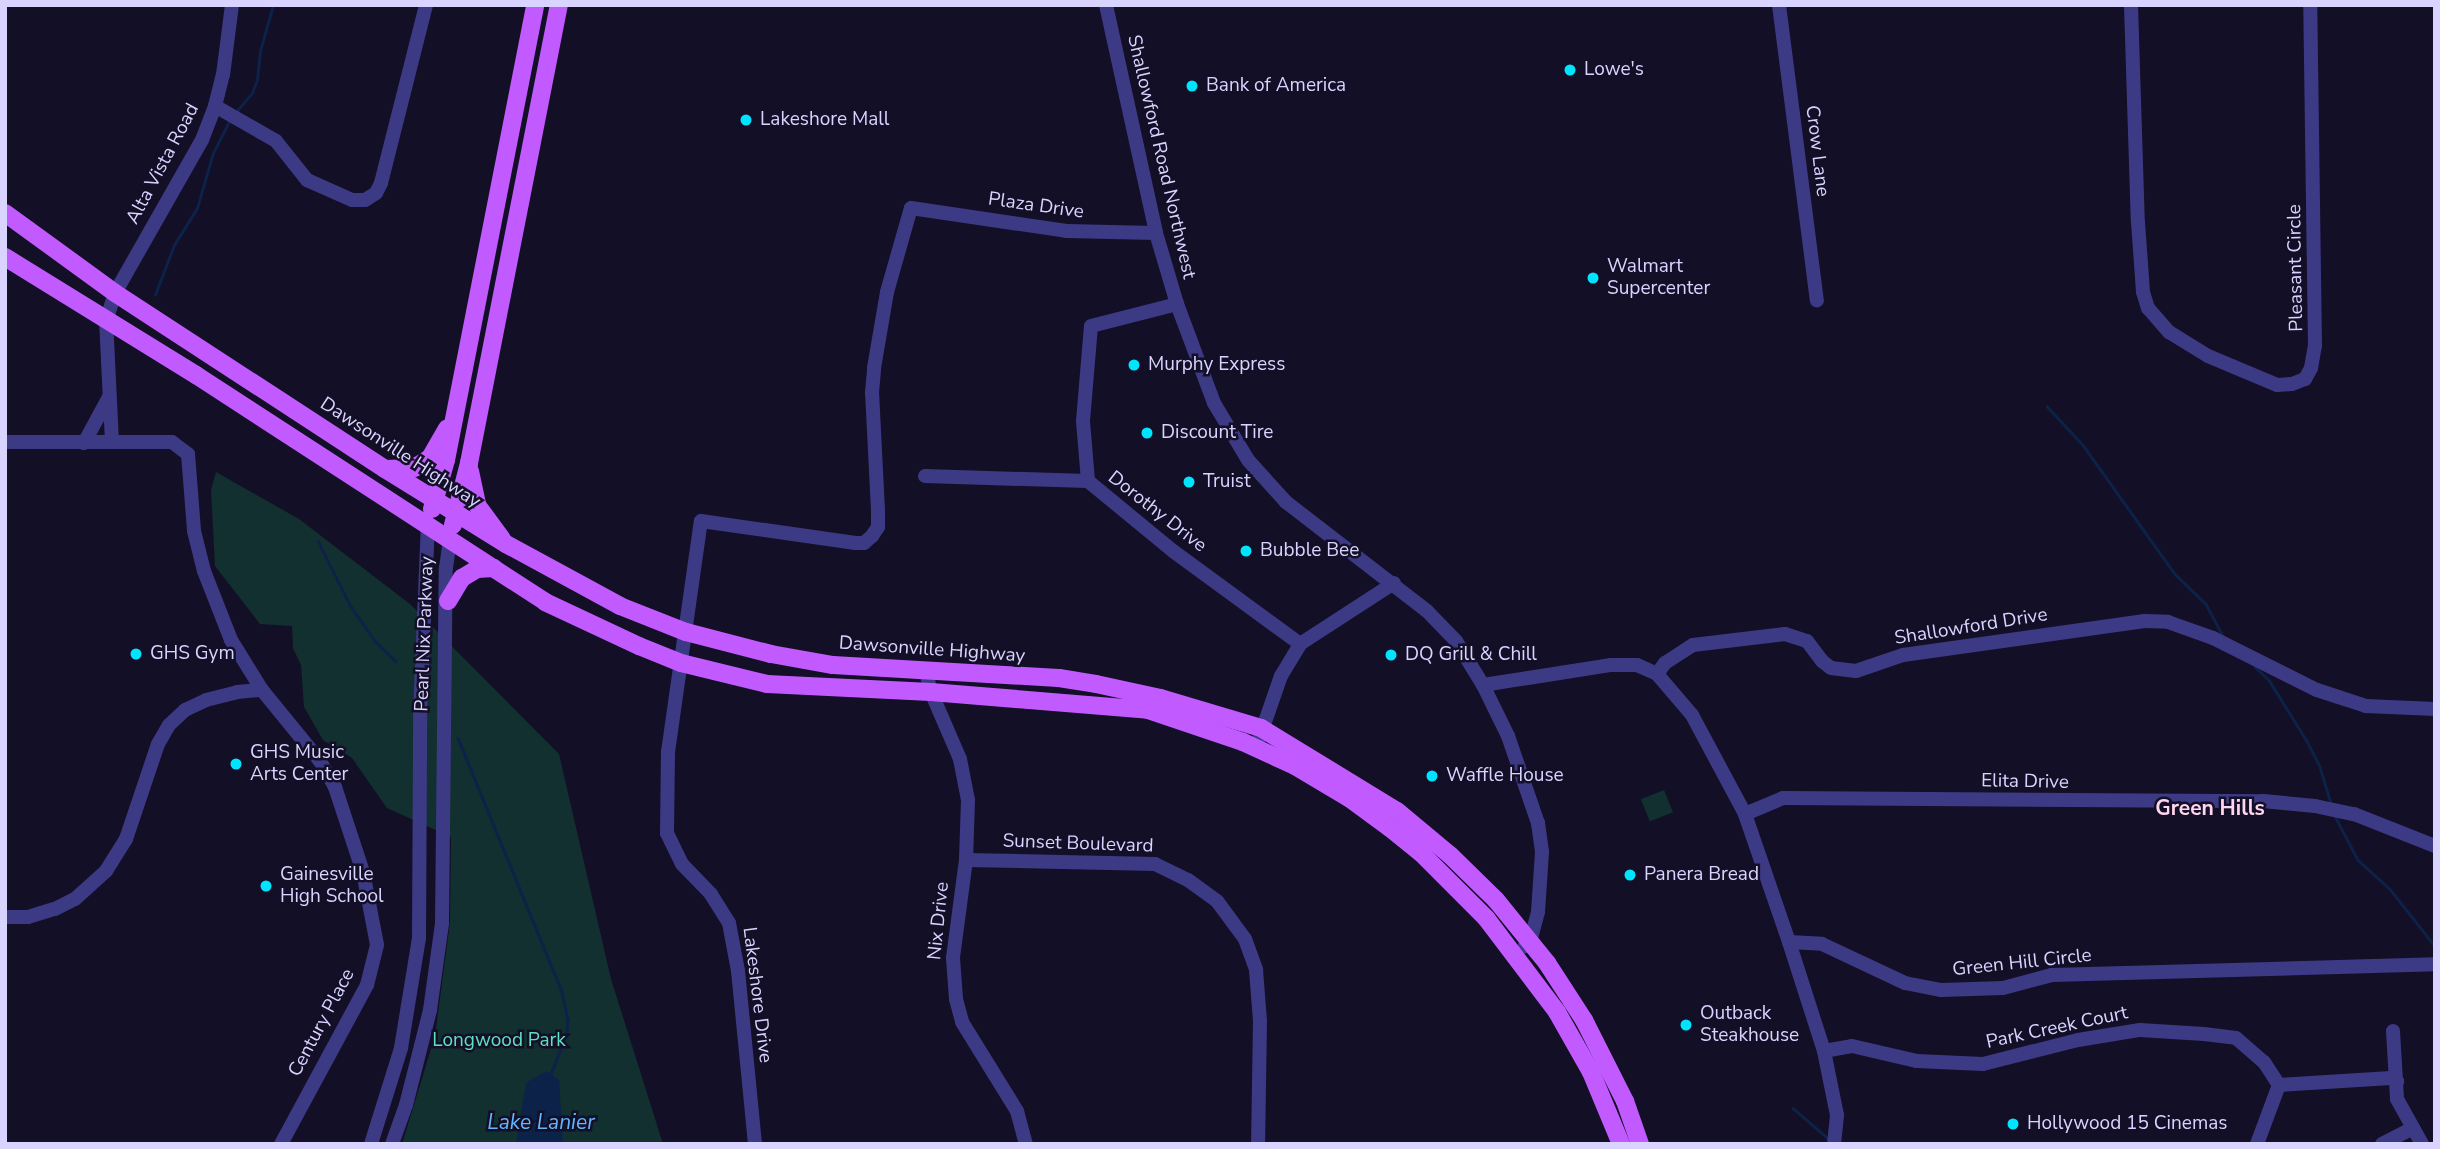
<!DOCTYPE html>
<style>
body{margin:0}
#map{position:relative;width:2440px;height:1149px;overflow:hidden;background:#130f26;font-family:"Nunito Sans",sans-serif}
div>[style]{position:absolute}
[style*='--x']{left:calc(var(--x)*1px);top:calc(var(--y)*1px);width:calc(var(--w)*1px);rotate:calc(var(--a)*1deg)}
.green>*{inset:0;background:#12302f;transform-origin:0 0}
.water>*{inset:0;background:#0c2248}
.stream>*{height:2.5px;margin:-1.25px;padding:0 1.25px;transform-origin:1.25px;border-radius:1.25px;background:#0c2248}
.minor>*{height:14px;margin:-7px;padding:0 7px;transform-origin:7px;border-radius:7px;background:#3d3a85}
.major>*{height:18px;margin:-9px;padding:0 9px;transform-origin:9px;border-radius:9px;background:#c25bff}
.dots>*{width:19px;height:19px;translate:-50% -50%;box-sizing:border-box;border:4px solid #130f26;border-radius:50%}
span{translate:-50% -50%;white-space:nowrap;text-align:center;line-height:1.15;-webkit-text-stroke:5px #130f26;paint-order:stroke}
.poi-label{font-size:19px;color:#d9d4ff}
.left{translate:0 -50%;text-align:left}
.street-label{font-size:19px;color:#d9d4ff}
.park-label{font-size:19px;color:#5fe0c0}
.neighbourhood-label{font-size:21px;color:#ffd6f0;font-weight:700}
.water-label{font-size:21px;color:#62b6ff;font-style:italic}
.frame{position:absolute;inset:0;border:7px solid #d9d4ff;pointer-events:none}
</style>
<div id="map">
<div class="green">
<i style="clip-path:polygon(216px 472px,299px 519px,410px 604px,559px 754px,611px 979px,663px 1144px,402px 1144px,435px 1036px,450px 922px,451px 837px,387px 808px,352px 758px,323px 740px,304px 707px,301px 665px,293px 648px,292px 626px,260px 624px,215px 566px,211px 490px)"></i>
<i style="left:1664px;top:790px;width:24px;height:25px;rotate:68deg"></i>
</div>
<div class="water">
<i style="clip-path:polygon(546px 1071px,559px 1080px,563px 1144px,516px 1144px,526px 1083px)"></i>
</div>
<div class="stream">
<i style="--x:236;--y:112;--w:25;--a:-50"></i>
<i style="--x:252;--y:93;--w:14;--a:-69"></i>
<i style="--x:257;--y:80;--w:29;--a:-84"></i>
<i style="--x:260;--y:51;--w:48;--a:-74.2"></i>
<i style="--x:155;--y:295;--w:53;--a:-69.2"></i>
<i style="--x:174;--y:245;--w:44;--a:-58.1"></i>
<i style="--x:197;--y:208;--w:57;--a:-73.8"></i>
<i style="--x:213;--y:153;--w:37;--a:-63"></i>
<i style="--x:2047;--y:406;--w:53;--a:47.3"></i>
<i style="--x:2083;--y:445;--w:158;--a:54.5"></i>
<i style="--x:2175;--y:574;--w:43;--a:44.1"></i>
<i style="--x:2206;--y:604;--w:36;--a:62"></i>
<i style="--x:318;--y:541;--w:72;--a:63.4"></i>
<i style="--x:350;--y:605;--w:44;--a:55.2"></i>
<i style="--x:375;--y:641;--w:29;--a:44"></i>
<i style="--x:2255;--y:667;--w:19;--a:43"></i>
<i style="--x:2269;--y:680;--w:72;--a:58.1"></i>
<i style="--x:2307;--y:741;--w:29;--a:63"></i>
<i style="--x:2320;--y:767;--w:38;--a:73"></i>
<i style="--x:458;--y:738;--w:274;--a:67.7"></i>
<i style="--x:562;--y:992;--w:29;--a:78"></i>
<i style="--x:568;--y:1020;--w:14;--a:94"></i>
<i style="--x:567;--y:1034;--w:46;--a:111.6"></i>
<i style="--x:2335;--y:816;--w:50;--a:62.4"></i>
<i style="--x:2358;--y:860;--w:43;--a:42.2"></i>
<i style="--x:2390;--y:889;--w:73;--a:51.7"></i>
<i style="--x:1793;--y:1108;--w:49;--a:40.9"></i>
</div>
<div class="minor">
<i style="--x:1106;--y:5;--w:233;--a:77.6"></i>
<i style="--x:1156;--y:233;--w:74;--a:73.5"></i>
<i style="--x:1177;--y:304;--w:106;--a:69.5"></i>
<i style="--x:1214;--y:403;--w:66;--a:59.2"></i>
<i style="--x:1248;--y:460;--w:57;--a:47.9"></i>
<i style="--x:1286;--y:502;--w:178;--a:37.7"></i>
<i style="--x:1427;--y:611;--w:42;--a:46"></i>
<i style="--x:1456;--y:641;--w:52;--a:58.5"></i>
<i style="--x:1483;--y:685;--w:57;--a:63.9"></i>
<i style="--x:1508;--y:736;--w:92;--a:71"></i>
<i style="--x:1538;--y:823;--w:29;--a:82"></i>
<i style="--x:1542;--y:852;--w:60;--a:93.8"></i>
<i style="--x:1538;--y:912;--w:30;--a:105"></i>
<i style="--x:1530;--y:941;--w:8;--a:135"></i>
<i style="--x:1779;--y:5;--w:298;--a:82.7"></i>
<i style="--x:2131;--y:5;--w:217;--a:88.2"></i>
<i style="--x:2138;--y:222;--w:70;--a:85.9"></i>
<i style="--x:2143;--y:292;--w:17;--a:73"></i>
<i style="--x:2148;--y:308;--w:32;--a:49"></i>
<i style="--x:2169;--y:332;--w:46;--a:31.6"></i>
<i style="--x:2208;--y:356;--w:75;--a:22.8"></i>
<i style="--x:2277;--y:385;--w:15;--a:-4"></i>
<i style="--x:2292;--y:384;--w:14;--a:-21"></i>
<i style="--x:2305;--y:379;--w:13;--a:-61"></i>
<i style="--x:2311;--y:368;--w:22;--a:-80"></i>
<i style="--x:2315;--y:346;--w:341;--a:-90.8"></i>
<i style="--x:215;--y:106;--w:70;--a:29.8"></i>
<i style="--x:276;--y:141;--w:50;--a:51.5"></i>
<i style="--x:307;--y:180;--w:49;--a:24"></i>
<i style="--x:352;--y:200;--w:13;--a:0"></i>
<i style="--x:365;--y:200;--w:13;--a:-32"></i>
<i style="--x:376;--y:193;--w:11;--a:-63"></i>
<i style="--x:381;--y:183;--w:184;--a:-75.8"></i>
<i style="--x:5;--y:442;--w:167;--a:0"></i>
<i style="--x:172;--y:442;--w:20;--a:37"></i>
<i style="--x:188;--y:454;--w:77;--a:85.5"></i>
<i style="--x:194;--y:531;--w:41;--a:76"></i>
<i style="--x:204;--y:571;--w:74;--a:68.6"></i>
<i style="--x:231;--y:640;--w:59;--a:58.2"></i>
<i style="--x:262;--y:690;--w:92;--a:50.8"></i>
<i style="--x:320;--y:761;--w:30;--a:60"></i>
<i style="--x:335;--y:787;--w:89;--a:71.8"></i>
<i style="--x:363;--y:872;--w:74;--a:79.1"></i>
<i style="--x:377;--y:945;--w:41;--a:104"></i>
<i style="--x:367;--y:985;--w:181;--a:118.4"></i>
<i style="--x:112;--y:442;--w:121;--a:-92.8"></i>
<i style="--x:106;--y:321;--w:29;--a:-72"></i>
<i style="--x:115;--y:293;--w:176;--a:-60.4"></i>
<i style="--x:202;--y:140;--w:36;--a:-69"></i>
<i style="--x:215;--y:106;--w:32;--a:-76"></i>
<i style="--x:223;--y:75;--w:71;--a:-82.7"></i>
<i style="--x:84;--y:443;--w:52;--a:-61.5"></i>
<i style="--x:925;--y:476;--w:163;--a:1.8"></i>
<i style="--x:1088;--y:481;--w:110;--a:39.5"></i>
<i style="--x:1173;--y:551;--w:157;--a:36.2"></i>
<i style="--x:1088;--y:481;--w:60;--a:-94.8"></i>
<i style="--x:1083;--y:421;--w:95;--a:-85.2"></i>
<i style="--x:1091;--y:326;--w:89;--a:-14.3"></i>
<i style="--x:926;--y:672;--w:21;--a:76"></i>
<i style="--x:931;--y:692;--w:73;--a:66.6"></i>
<i style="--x:960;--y:759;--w:42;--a:79"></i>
<i style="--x:968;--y:800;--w:60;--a:91.9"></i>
<i style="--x:966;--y:860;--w:99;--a:97.6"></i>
<i style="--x:953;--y:958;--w:41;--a:85.8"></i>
<i style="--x:956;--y:999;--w:24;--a:75"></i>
<i style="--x:962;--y:1022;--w:105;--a:58.3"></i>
<i style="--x:1017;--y:1111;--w:34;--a:75"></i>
<i style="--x:1657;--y:674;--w:54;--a:49.5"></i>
<i style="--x:1692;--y:715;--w:112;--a:61.8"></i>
<i style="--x:1483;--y:685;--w:130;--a:-8.9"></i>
<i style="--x:1611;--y:665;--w:26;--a:0"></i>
<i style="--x:1637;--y:665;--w:22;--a:24"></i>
<i style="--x:1657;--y:674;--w:14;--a:-54"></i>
<i style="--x:1665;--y:663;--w:33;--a:-33"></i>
<i style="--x:1693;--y:645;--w:93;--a:-6.8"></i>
<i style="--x:1785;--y:634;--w:23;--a:18"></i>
<i style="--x:1807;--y:641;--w:25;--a:53"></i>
<i style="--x:1822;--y:661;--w:11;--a:38"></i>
<i style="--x:1831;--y:668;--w:25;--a:7"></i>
<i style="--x:1856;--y:671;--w:50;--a:-18.8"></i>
<i style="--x:1903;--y:655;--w:244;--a:-8"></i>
<i style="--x:2145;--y:621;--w:23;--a:2"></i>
<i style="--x:2168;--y:622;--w:48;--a:19.6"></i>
<i style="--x:2213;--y:638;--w:116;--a:26.6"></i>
<i style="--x:2317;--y:690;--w:52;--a:18.1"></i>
<i style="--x:2366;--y:706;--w:69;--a:2.5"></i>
<i style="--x:1259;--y:739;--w:67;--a:-70.8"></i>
<i style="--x:1281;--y:676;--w:37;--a:-59"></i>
<i style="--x:1300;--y:644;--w:112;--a:-33"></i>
<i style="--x:966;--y:860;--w:189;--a:1.2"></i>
<i style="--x:1155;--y:864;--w:37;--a:26"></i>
<i style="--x:1188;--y:880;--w:36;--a:36"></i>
<i style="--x:1217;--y:901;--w:47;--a:53.6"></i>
<i style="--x:1245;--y:939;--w:33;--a:70"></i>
<i style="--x:1256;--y:970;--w:51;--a:85.5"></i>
<i style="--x:1260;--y:1021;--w:123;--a:90.9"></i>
<i style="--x:5;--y:917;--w:23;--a:0"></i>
<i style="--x:28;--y:917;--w:28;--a:-17"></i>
<i style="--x:55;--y:909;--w:22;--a:-27"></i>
<i style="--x:75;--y:899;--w:42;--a:-42.1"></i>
<i style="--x:106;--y:871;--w:38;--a:-58"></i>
<i style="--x:126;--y:839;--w:100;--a:-71.4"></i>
<i style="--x:158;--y:744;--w:22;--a:-60"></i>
<i style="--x:169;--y:725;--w:22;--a:-43"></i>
<i style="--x:185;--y:710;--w:23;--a:-25"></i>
<i style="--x:206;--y:700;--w:32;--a:-14"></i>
<i style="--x:237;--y:692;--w:25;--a:-5"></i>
<i style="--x:1789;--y:942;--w:135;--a:-109"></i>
<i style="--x:1745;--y:814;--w:41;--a:-22.8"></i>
<i style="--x:1783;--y:798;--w:480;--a:0.4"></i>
<i style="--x:2263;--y:801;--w:52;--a:5.5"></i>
<i style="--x:2315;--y:806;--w:40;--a:12"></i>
<i style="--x:2354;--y:814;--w:87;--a:21.6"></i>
<i style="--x:2393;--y:1031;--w:68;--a:86.6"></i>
<i style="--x:2397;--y:1099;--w:51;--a:60.9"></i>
<i style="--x:1824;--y:1051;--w:28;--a:-10"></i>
<i style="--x:1852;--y:1046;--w:67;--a:13"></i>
<i style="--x:1917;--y:1061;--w:66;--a:2.6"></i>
<i style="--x:1983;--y:1064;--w:98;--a:-14.2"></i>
<i style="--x:2078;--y:1040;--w:63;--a:-9.2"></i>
<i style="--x:2140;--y:1030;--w:64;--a:3.6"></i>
<i style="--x:2204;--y:1034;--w:32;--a:7"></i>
<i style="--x:2236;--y:1038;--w:37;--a:41"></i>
<i style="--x:2264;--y:1062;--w:27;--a:57"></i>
<i style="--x:371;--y:1144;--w:101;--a:-72.6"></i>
<i style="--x:401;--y:1048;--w:111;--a:-80.7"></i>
<i style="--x:419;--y:938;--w:225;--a:-89.7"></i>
<i style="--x:420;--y:713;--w:187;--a:-87.6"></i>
<i style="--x:392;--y:1144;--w:41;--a:-70.3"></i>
<i style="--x:406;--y:1105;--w:98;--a:-75.8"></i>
<i style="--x:430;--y:1010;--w:88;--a:-82.1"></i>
<i style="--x:442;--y:923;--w:355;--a:-89.4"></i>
<i style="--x:446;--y:568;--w:29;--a:-82"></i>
<i style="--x:755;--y:1144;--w:174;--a:-95.6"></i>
<i style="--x:738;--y:971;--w:49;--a:-100.6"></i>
<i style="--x:729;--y:923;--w:34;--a:-122"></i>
<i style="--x:711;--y:894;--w:42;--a:-134"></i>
<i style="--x:682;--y:864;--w:34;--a:-116"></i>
<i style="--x:667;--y:833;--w:81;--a:-89.3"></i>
<i style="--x:668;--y:752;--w:233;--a:-81.9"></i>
<i style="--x:701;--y:521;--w:156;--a:8.1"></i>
<i style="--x:855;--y:543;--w:9;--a:0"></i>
<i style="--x:864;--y:543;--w:11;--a:-41"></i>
<i style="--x:872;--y:536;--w:11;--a:-56"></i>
<i style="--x:878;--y:527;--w:17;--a:-90"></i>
<i style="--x:878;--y:510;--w:117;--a:-92.9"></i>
<i style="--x:872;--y:393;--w:25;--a:-85"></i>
<i style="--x:874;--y:368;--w:77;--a:-80.3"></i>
<i style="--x:887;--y:292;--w:87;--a:-74.1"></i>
<i style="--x:911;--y:208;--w:157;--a:8.4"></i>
<i style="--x:1066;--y:231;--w:90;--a:1.3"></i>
<i style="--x:1834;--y:1144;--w:29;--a:-84"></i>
<i style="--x:1837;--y:1115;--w:65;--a:-101.5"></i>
<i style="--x:1824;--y:1051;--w:114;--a:-107.8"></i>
<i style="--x:1789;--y:942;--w:33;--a:3"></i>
<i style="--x:1822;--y:944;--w:92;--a:25.2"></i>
<i style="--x:1905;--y:983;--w:37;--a:11"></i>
<i style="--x:1941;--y:990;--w:62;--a:-1.8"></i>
<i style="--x:2003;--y:988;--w:51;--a:-14.9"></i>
<i style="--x:2052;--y:975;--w:383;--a:-1.6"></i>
<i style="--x:2257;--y:1144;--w:63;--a:-69.6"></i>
<i style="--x:2279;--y:1085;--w:112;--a:-3.6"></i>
<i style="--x:2391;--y:1078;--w:7;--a:27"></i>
<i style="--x:2382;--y:1144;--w:35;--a:-27"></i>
</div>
<div class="major">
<i style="--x:5;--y:213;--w:136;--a:36"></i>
<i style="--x:115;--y:293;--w:322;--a:33.1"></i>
<i style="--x:385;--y:469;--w:142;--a:31.8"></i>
<i style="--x:506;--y:544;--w:130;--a:28.5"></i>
<i style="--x:620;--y:606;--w:71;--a:21.5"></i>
<i style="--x:686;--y:632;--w:88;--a:14.5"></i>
<i style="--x:771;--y:654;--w:63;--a:10.1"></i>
<i style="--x:833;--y:665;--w:226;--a:3.3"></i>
<i style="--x:1059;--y:678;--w:37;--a:9"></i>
<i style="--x:1096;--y:684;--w:66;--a:12.3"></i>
<i style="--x:1160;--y:698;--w:105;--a:16.5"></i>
<i style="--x:1261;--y:728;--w:159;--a:31.4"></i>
<i style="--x:1397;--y:811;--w:69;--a:39.7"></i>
<i style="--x:1450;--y:855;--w:64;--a:44.4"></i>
<i style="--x:1496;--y:900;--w:81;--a:51"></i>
<i style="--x:1547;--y:963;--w:68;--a:57"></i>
<i style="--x:1584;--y:1020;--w:91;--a:63.2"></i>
<i style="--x:1625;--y:1101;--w:46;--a:70.8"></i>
<i style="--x:5;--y:257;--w:225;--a:31.7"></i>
<i style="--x:196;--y:375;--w:416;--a:33"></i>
<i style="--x:545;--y:602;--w:104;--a:25.1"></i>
<i style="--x:639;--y:646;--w:45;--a:22"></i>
<i style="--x:681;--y:663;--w:89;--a:13.7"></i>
<i style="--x:767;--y:684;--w:164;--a:2.8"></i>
<i style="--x:931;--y:692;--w:218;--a:4.7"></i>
<i style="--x:1148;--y:710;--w:100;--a:18.6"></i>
<i style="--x:1243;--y:742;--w:57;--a:24.8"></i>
<i style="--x:1295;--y:766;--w:63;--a:30.7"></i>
<i style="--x:1349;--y:798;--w:51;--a:36.2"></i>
<i style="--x:1390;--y:828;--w:41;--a:39.1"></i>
<i style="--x:1422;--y:854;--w:91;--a:45"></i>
<i style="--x:1486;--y:918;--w:118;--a:52.9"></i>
<i style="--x:1557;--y:1012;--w:69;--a:60.5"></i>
<i style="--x:1591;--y:1072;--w:78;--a:67.4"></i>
<i style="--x:385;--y:469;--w:29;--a:-2"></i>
<i style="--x:414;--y:468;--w:19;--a:-32"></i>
<i style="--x:430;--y:458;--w:34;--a:-60"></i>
<i style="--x:470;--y:471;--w:35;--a:78"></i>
<i style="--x:477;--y:505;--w:42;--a:53.7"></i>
<i style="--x:432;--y:509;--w:51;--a:-74.1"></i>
<i style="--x:446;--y:460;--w:464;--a:-78.9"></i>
<i style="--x:453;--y:525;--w:64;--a:-75.5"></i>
<i style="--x:469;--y:463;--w:467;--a:-78.9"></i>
<i style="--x:448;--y:601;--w:27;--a:-59"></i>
<i style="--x:462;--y:578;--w:17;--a:-31"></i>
<i style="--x:477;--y:569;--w:17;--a:-3"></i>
</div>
<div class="dots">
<i style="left:1570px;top:70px;background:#00e5ff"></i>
<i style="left:1192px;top:86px;background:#00e5ff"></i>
<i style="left:746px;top:120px;background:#00e5ff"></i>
<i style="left:1593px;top:278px;background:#00e5ff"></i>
<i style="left:1134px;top:365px;background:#00e5ff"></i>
<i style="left:1147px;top:433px;background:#00e5ff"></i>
<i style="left:1189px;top:482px;background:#00e5ff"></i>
<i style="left:1246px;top:551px;background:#00e5ff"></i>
<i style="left:136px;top:654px;background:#00e5ff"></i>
<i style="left:1391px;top:655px;background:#00e5ff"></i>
<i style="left:236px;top:764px;background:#00e5ff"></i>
<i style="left:1432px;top:776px;background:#00e5ff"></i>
<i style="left:1630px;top:875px;background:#00e5ff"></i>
<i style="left:266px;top:886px;background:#00e5ff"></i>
<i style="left:1686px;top:1025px;background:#00e5ff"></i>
<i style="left:2013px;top:1124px;background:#00e5ff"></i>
</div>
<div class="poi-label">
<span class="left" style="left:1584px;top:70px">Lowe's</span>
<span class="left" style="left:1206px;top:86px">Bank of America</span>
<span class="left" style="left:760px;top:120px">Lakeshore Mall</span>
<span class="left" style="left:1607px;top:278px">Walmart<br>Supercenter</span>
<span class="left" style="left:1148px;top:365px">Murphy Express</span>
<span class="left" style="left:1161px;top:433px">Discount Tire</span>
<span class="left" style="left:1203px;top:482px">Truist</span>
<span class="left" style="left:1260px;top:551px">Bubble Bee</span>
<span class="left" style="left:150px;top:654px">GHS Gym</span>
<span class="left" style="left:1405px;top:655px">DQ Grill &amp; Chill</span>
<span class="left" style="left:250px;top:764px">GHS Music<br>Arts Center</span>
<span class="left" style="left:1446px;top:776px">Waffle House</span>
<span class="left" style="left:280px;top:886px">Gainesville<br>High School</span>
<span class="left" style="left:1644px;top:875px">Panera Bread</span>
<span class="left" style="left:1700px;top:1025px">Outback<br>Steakhouse</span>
<span class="left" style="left:2027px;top:1124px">Hollywood 15 Cinemas</span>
</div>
<div class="street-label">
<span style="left:1817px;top:151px;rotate:83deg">Crow Lane</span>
<span style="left:1161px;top:157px;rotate:77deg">Shallowford Road Northwest</span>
<span style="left:163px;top:164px;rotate:-62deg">Alta Vista Road</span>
<span style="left:1036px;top:206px;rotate:8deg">Plaza Drive</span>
<span style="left:2296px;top:268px;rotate:-91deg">Pleasant Circle</span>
<span style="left:400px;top:453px;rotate:33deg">Dawsonville Highway</span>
<span style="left:1157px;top:512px;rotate:38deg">Dorothy Drive</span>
<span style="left:1971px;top:627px;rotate:-9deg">Shallowford Drive</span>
<span style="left:425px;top:634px;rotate:-88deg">Pearl Nix Parkway</span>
<span style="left:932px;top:650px;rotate:4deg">Dawsonville Highway</span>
<span style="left:2025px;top:782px;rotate:1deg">Elita Drive</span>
<span style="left:1078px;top:844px;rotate:2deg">Sunset Boulevard</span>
<span style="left:939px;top:921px;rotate:-84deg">Nix Drive</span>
<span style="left:2022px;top:963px;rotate:-6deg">Green Hill Circle</span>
<span style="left:757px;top:995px;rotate:83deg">Lakeshore Drive</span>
<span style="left:322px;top:1023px;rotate:-62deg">Century Place</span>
<span style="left:2057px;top:1028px;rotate:-12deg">Park Creek Court</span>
</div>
<div class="park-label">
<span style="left:499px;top:1041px">Longwood Park</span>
</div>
<div class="neighbourhood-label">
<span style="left:2210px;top:808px">Green Hills</span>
</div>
<div class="water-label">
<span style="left:541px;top:1122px">Lake Lanier</span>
</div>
<div class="frame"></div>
</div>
